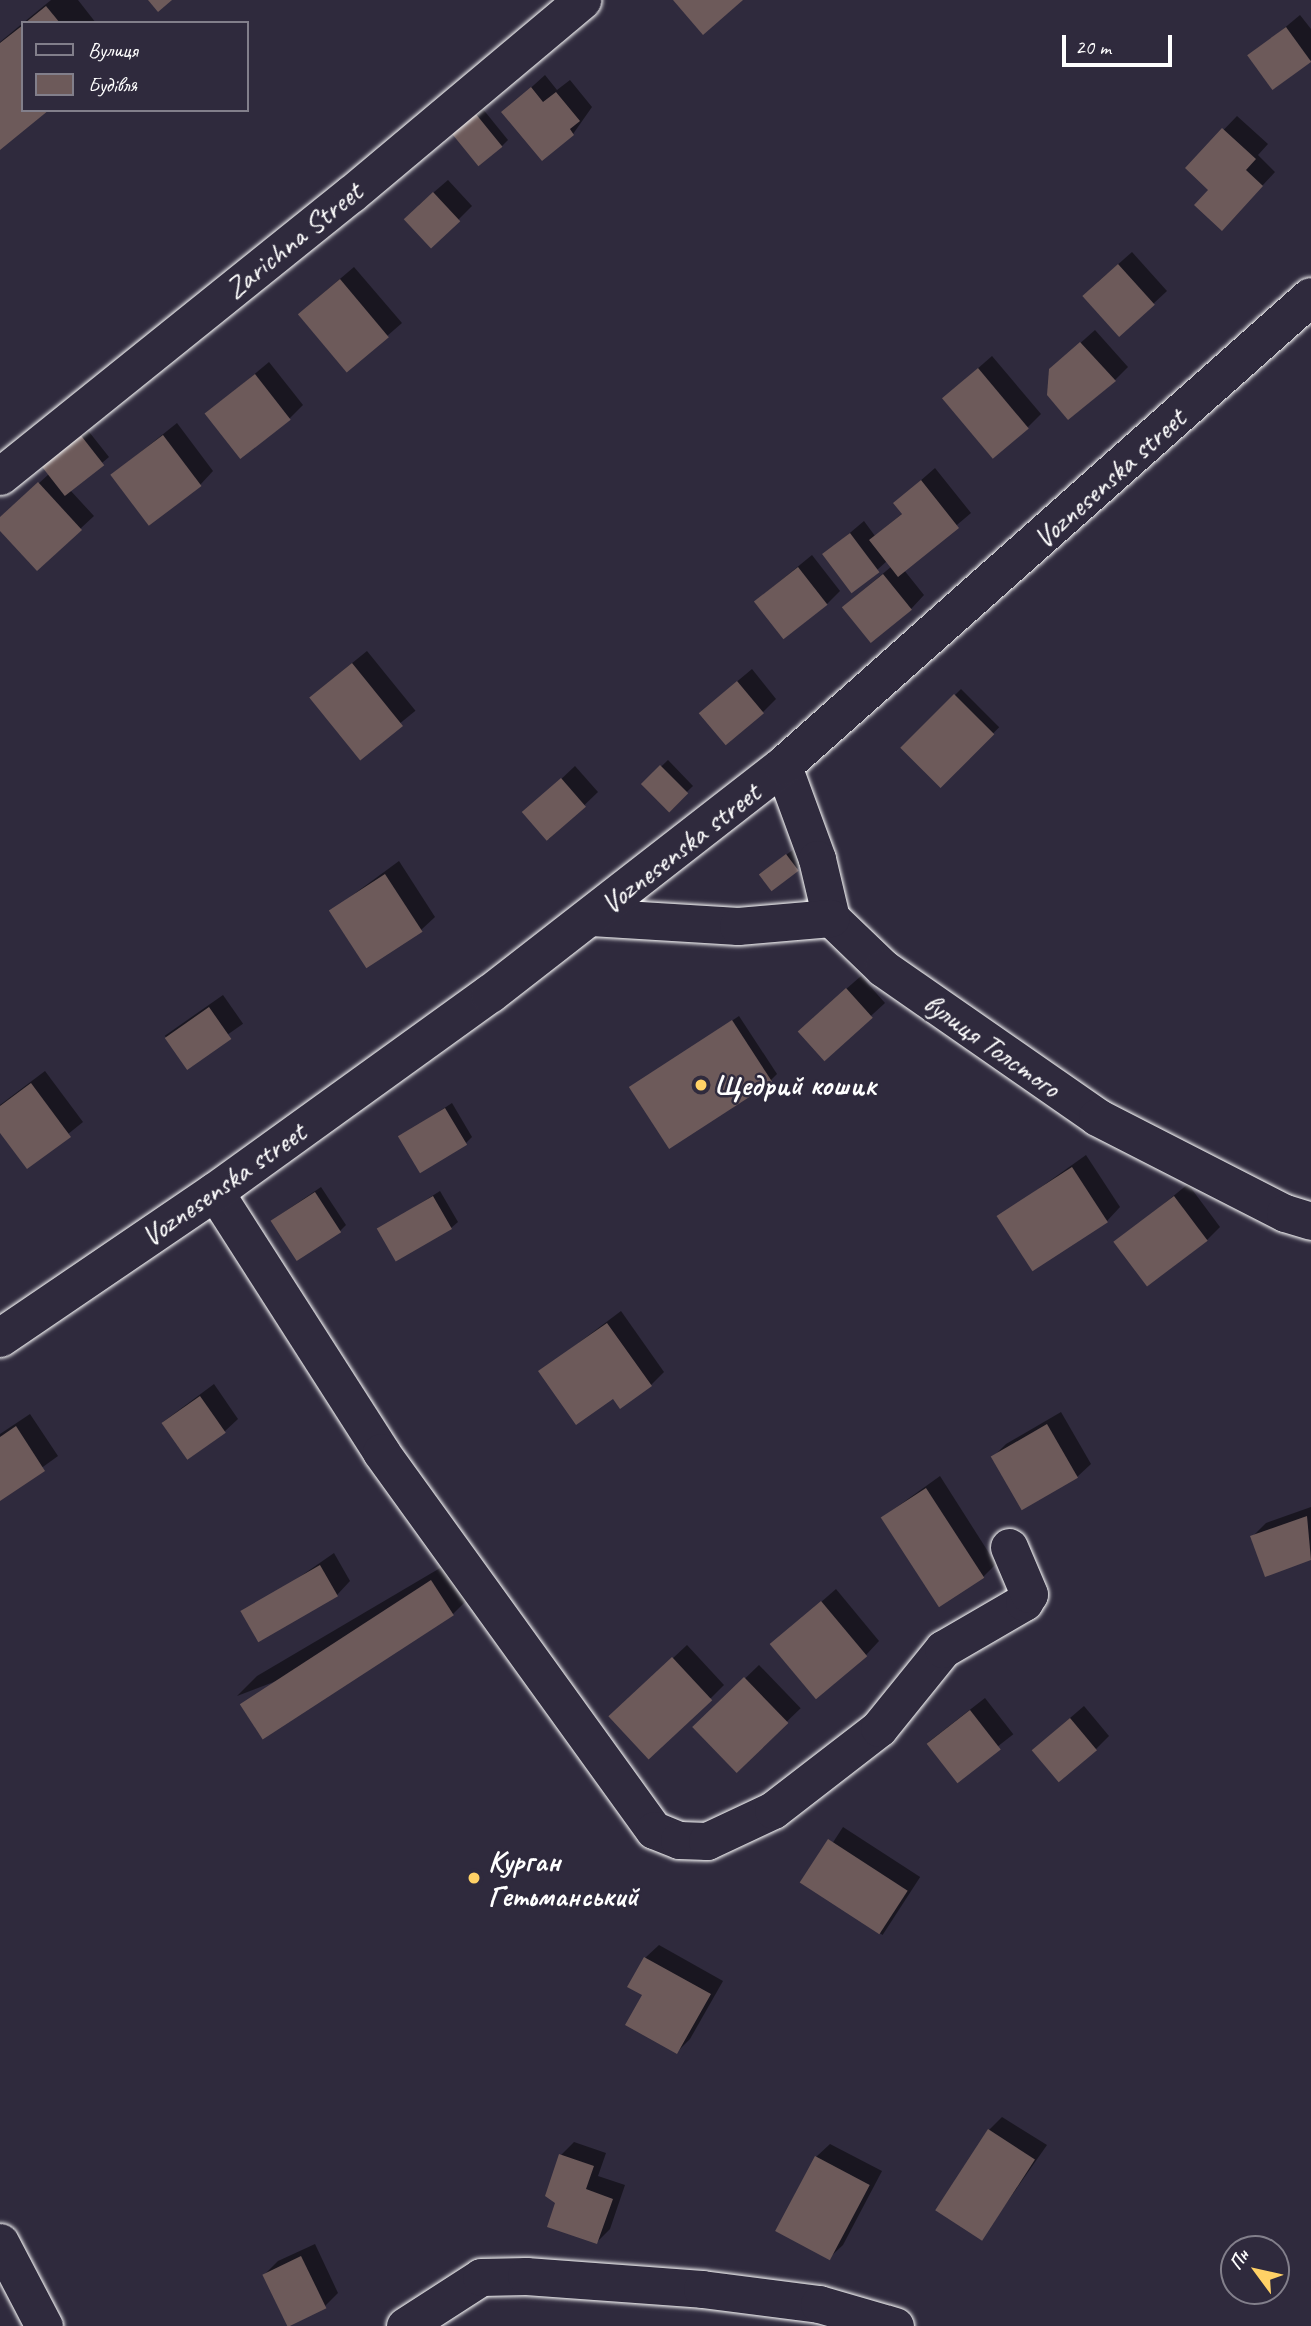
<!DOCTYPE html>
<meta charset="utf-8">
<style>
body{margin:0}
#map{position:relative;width:1311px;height:2326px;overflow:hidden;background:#2f2a3d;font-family:Caveat,sans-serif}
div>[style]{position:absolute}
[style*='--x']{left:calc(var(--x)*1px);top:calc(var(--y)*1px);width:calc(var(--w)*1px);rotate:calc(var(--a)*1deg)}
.shadow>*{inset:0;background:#0007;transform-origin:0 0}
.building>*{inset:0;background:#6d5a5a;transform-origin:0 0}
.roads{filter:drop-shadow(0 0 2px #fff) drop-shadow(0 0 2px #fff)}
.street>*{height:37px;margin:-18.5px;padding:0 18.5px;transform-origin:18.5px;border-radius:18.5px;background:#2f2a3d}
.secondary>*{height:38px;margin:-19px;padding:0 19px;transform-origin:19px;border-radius:19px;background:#2f2a3d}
.dots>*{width:19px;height:19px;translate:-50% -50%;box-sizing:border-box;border:4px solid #2f2a3d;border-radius:50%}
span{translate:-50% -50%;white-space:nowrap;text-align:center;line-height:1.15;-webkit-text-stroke:5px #2f2a3d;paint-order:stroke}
.street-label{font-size:30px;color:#fff}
.poi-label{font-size:30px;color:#fff;font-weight:700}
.left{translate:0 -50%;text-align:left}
.legend{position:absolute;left:21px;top:21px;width:228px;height:91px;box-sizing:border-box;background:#2f2a3d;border:2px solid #827f8b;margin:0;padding:9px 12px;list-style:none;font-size:21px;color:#fff}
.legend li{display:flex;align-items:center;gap:14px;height:35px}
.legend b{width:35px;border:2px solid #827f8b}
.north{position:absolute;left:1220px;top:2235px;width:70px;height:70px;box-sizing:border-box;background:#2f2a3d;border:2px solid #827f8b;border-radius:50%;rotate:303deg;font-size:19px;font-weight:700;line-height:28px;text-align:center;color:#fff}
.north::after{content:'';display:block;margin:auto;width:24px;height:32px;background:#ffd166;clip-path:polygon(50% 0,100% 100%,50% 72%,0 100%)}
.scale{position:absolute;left:1062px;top:35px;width:110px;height:32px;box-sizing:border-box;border:4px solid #fff;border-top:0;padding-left:9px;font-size:21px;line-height:24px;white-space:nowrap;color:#fff;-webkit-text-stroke:5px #2f2a3d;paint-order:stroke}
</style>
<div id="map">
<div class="shadow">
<i style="clip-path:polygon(51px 0,78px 0,96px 23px,23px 23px)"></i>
<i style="clip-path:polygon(1300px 15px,1311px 29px,1311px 60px,1275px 88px,1251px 56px)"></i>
<i style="clip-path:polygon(23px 23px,23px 110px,0 148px,0 42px)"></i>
<i style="clip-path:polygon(545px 75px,557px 90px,570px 80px,592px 107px,573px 134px,504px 112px)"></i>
<i style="clip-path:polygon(478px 103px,508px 140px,502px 146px,450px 127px)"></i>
<i style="clip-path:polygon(1237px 116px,1268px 144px,1258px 155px,1275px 172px,1235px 215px,1187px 168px)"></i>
<i style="clip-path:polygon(448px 180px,472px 206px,458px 220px,419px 205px)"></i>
<i style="clip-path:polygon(1132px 252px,1167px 291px,1153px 304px,1098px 282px)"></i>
<i style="clip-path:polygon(354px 267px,402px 323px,348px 370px,314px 301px)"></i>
<i style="clip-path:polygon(1095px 330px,1128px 367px,1115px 380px,1050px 370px)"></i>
<i style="clip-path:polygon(992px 356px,1041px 414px,1028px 427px,944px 398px)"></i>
<i style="clip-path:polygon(269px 362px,303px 405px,290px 418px,207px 414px)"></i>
<i style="clip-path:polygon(177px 423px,213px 471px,200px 485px,112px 475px)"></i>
<i style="clip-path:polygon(86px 428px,109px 457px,70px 490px,94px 516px,80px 529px,0 528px,0 519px,50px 473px,43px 464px)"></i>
<i style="clip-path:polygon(935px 468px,971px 513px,904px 570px,924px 595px,911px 609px,843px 607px,892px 566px,887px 561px,877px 570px,825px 554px,864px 521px,875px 536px,903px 513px,895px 503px)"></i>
<i style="clip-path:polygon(812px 555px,840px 591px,827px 604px,756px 601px)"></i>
<i style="left:367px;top:651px;width:77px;height:73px;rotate:51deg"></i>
<i style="clip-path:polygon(752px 669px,776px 699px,763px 712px,715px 700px)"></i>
<i style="left:961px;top:689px;width:54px;height:83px;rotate:45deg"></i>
<i style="left:668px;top:760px;width:36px;height:35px;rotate:46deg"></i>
<i style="clip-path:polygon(575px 766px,598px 792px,549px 839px,539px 800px)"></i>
<i style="clip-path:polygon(794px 849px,804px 863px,772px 889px,767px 869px)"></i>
<i style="clip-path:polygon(399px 861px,435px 917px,421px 930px,331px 911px)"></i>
<i style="clip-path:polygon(861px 976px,885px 1003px,824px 1059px,813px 1018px)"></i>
<i style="left:223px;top:995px;width:35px;height:71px;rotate:55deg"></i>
<i style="clip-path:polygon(739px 1016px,777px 1074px,771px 1080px,632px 1088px)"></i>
<i style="clip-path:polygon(45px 1071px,83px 1122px,27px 1167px,0 1130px,0 1105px)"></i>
<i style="clip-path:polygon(452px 1103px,472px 1137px,466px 1143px,400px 1137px)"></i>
<i style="clip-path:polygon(1086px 1155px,1120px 1207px,1107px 1221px,999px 1217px)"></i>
<i style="clip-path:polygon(1188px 1184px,1220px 1227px,1207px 1240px,1116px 1243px)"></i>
<i style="clip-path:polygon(321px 1187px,346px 1225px,340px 1231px,280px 1215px)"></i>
<i style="clip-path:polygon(440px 1191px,458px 1222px,451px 1228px,380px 1229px)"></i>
<i style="clip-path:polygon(621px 1311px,664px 1372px,651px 1385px,613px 1397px,540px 1372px)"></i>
<i style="clip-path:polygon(214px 1384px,238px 1419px,224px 1432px,163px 1422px)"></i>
<i style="clip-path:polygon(1061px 1412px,1091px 1464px,1077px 1477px,993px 1457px,1006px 1444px)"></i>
<i style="clip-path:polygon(30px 1414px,58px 1456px,0 1498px,0 1434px)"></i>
<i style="clip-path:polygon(940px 1476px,996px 1564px,983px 1577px,883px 1517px)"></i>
<i style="clip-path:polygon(1311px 1507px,1311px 1559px,1266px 1575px,1252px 1537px,1266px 1523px)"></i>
<i style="clip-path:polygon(334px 1553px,350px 1581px,337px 1595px,245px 1615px)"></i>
<i style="clip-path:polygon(452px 1561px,473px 1594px,453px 1614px,237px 1696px,257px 1676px)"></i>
<i style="clip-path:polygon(836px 1589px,879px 1641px,866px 1655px,773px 1644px)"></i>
<i style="clip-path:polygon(687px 1645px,724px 1685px,711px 1698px,625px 1703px)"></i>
<i style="left:759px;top:1665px;width:60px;height:90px;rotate:46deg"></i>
<i style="left:985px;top:1698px;width:46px;height:72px;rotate:52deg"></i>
<i style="clip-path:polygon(1084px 1706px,1109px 1736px,1096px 1749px,1034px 1749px)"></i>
<i style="left:843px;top:1827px;width:92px;height:69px;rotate:33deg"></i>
<i style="clip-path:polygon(659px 1945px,723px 1981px,690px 2039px,677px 2052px,644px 1995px,645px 1958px)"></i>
<i style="clip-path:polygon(1002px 2117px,1047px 2145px,982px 2238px,989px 2130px)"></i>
<i style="clip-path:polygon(574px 2142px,606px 2153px,598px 2176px,625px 2185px,610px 2229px,597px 2242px,557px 2202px,561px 2155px)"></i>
<i style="clip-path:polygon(830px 2144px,882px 2171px,843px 2245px,829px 2258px,816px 2157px)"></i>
<i style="clip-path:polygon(315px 2244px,338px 2293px,325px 2306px,264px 2275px,278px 2261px)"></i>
</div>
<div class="building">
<i style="clip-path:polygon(148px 0,172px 0,158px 12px)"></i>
<i style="clip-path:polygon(673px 0,743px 0,703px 35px)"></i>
<i style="clip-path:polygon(46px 6px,60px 23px,25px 23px)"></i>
<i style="clip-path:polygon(23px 25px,23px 110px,49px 110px,0 150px,0 43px)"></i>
<i style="left:1286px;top:27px;width:43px;height:48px;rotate:54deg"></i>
<i style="clip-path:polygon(531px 87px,543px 102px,556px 92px,580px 121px,570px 129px,574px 135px,542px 161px,501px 112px)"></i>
<i style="left:471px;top:108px;width:50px;height:31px;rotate:51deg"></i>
<i style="clip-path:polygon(1222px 128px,1256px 159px,1246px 170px,1263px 186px,1222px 231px,1194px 205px,1208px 190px,1185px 168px)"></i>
<i style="left:433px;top:192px;width:40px;height:40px;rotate:47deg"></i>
<i style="left:1118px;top:264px;width:55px;height:48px;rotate:48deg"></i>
<i style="left:340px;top:279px;width:76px;height:55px;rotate:50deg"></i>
<i style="clip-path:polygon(1080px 342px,1116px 381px,1068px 420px,1047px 395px,1049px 369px)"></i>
<i style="left:978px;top:368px;width:79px;height:47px;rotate:50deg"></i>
<i style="left:255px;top:374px;width:58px;height:64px;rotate:52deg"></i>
<i style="left:79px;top:433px;width:41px;height:50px;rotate:52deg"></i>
<i style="left:163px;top:435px;width:64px;height:66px;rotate:53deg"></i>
<i style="clip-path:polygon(921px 480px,959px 528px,898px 577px,869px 540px,902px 514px,893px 503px)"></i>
<i style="clip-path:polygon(38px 482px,82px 530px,37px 571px,0 531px,0 517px)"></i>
<i style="left:850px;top:533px;width:49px;height:35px;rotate:53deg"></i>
<i style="left:798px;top:567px;width:48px;height:56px;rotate:52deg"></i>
<i style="left:883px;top:574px;width:46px;height:53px;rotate:51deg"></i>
<i style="left:352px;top:663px;width:81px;height:55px;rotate:51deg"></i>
<i style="left:737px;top:681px;width:42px;height:50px;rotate:50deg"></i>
<i style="left:954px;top:694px;width:57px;height:76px;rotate:45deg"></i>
<i style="left:660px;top:765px;width:40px;height:27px;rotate:45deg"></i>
<i style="left:561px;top:778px;width:38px;height:52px;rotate:49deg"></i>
<i style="left:786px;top:854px;width:21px;height:34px;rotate:53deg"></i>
<i style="left:385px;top:874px;width:69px;height:67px;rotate:57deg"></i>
<i style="left:846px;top:988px;width:40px;height:65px;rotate:48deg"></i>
<i style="left:209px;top:1007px;width:39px;height:54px;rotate:55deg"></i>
<i style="left:732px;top:1020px;width:74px;height:123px;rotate:57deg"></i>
<i style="clip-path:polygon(31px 1083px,71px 1137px,27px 1169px,0 1133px,0 1106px)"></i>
<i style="left:445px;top:1108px;width:43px;height:55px;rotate:59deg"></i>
<i style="left:1072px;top:1167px;width:66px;height:90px;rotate:57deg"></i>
<i style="left:315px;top:1192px;width:48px;height:53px;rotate:57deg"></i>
<i style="left:433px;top:1196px;width:38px;height:65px;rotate:60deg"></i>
<i style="left:1174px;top:1196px;width:56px;height:76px;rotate:53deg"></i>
<i style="clip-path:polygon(607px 1323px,652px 1386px,620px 1409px,613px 1399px,576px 1425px,538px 1371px)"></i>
<i style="left:200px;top:1396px;width:45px;height:47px;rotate:55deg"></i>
<i style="left:1047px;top:1424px;width:62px;height:65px;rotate:60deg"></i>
<i style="clip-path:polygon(16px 1426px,45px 1471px,0 1501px,0 1437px)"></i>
<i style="left:926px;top:1488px;width:107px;height:54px;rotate:57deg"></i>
<i style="clip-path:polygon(1307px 1516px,1311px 1560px,1265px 1577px,1250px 1536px)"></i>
<i style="left:320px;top:1565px;width:36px;height:92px;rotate:60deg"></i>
<i style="left:431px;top:1580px;width:42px;height:228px;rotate:57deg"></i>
<i style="left:821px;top:1601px;width:72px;height:67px;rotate:50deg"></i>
<i style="left:672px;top:1657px;width:59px;height:87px;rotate:47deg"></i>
<i style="left:744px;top:1677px;width:64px;height:72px;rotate:46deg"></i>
<i style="left:970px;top:1710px;width:50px;height:55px;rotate:52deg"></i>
<i style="left:1070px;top:1718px;width:42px;height:50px;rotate:50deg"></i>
<i style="left:828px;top:1839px;width:95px;height:52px;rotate:33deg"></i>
<i style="clip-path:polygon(644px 1957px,711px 1994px,677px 2054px,625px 2025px,642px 1995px,627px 1987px)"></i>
<i style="left:988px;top:2129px;width:56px;height:97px;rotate:33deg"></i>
<i style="clip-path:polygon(559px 2154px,594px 2166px,586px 2189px,613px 2199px,597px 2244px,547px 2227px,555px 2203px,545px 2196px)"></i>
<i style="left:815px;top:2156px;width:62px;height:85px;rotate:28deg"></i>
<i style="left:301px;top:2256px;width:58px;height:43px;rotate:64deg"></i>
</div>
<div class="roads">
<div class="street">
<i style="--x:0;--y:476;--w:450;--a:-38.8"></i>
<i style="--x:351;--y:194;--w:302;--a:-40"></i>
<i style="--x:783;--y:766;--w:99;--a:69.9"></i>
<i style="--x:817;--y:859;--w:61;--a:76.7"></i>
<i style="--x:831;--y:918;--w:72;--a:43.9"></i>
<i style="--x:883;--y:968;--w:261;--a:34.8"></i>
<i style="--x:1097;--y:1117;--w:211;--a:27.1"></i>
<i style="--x:1285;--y:1213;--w:27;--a:17"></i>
<i style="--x:591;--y:917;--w:147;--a:3.5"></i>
<i style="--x:738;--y:926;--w:93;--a:-4.9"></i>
<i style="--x:215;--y:1192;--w:308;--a:57.4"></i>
<i style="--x:381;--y:1452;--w:466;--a:54.2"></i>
<i style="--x:654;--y:1830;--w:27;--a:22"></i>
<i style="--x:679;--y:1840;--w:28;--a:2"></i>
<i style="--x:707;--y:1841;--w:73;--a:-25.2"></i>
<i style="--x:773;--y:1810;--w:134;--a:-37.7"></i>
<i style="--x:879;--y:1728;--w:102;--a:-51"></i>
<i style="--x:943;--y:1649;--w:94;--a:-30.1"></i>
<i style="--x:1024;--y:1602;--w:9;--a:-58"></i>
<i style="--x:1029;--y:1594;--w:51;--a:-113.1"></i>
<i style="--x:0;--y:2242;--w:95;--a:62.4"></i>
<i style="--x:405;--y:2326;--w:90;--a:-32.8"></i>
<i style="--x:481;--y:2277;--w:45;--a:-1.3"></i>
<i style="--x:526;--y:2276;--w:176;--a:4.2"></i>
<i style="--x:702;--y:2289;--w:118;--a:7.3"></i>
<i style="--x:819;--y:2304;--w:79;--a:16.1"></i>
</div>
<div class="secondary">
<i style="--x:0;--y:1338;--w:260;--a:-34.2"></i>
<i style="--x:215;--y:1192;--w:339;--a:-35.8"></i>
<i style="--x:490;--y:994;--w:371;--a:-37.9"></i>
<i style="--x:783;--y:766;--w:706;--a:-41.61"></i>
</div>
</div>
<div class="dots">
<i style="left:701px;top:1085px;background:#ffd166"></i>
<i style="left:474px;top:1878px;background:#ffd166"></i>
</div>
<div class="street-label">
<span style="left:293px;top:240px;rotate:-39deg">Zarichna Street</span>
<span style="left:1109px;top:478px;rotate:-42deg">Voznesenska street</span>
<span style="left:680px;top:848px;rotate:-38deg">Voznesenska street</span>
<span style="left:992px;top:1045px;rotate:35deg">вулиця Толстого</span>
<span style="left:223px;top:1184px;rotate:-35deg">Voznesenska street</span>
</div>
<div class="poi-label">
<span class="left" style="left:715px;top:1085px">Щедрий кошик</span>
<span class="left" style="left:488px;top:1878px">Курган<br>Гетьманський</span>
</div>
<ul class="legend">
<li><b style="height:9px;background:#2f2a3d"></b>Вулиця</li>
<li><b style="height:19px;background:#6d5a5a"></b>Будівля</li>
</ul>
<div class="north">Пн</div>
<div class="scale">20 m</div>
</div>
